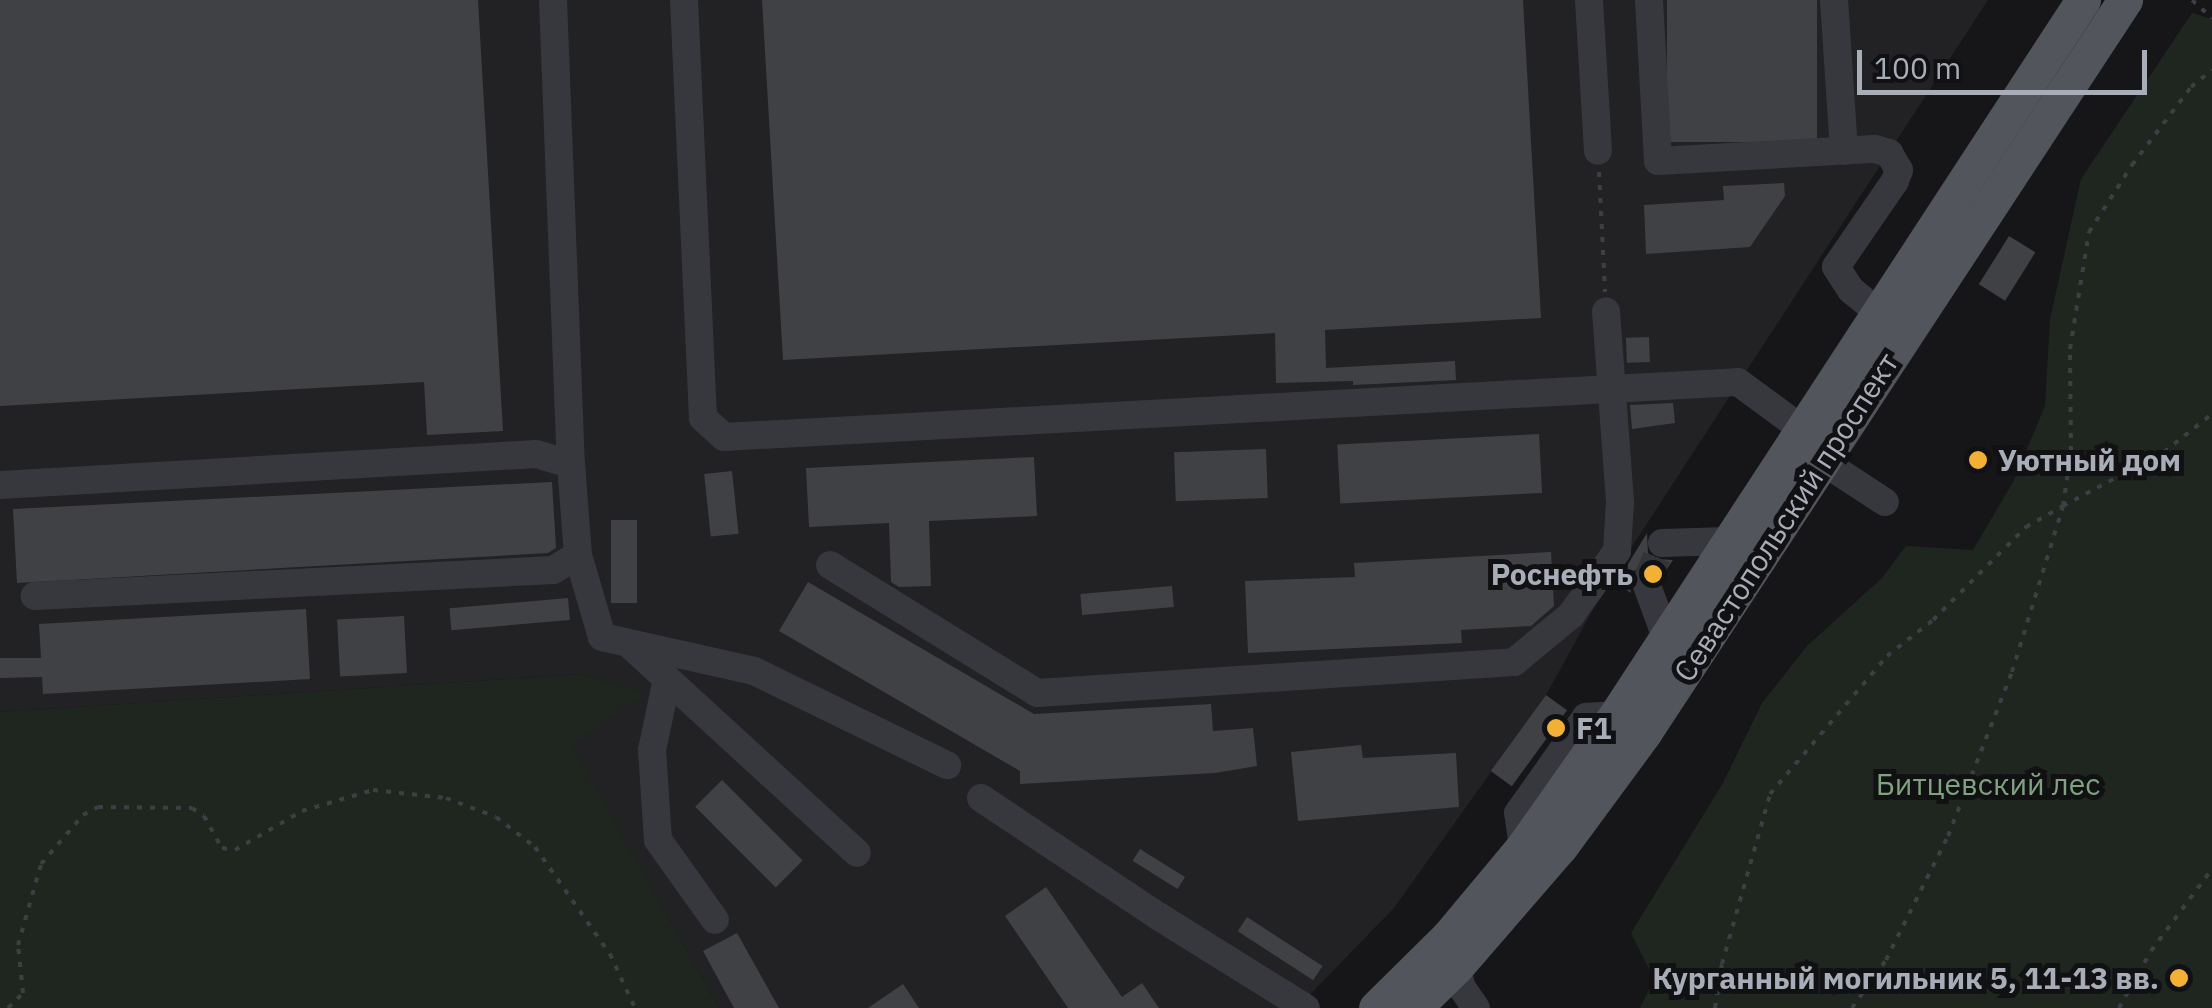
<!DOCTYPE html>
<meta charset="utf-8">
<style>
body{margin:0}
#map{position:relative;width:2212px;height:1008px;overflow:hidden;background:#161618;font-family:"IBM Plex Sans",sans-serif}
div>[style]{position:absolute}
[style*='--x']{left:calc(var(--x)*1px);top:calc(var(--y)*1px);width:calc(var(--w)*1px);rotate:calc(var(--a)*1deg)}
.built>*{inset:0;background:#222225}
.green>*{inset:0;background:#1e261f}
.building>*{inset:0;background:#404145;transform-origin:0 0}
.minor-tunnel>*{height:28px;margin-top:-14px;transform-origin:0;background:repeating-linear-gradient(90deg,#333438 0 28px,transparent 0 42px)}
.path>*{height:4px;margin-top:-2px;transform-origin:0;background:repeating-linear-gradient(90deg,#3d3f44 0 5px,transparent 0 13px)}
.minor>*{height:28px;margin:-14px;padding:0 14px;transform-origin:14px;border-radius:14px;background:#37383d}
.major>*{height:35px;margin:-17.5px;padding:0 17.5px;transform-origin:17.5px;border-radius:17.5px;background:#53555c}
.dots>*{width:28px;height:28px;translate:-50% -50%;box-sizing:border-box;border:5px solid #111113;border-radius:50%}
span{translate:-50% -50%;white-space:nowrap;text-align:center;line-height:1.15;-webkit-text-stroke:10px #111113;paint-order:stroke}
.poi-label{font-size:30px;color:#a8adb8;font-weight:700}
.left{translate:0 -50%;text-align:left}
.right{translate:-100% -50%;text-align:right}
.street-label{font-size:30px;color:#a8adb8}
.park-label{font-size:30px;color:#7fa381}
.scale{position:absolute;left:1857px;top:50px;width:290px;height:45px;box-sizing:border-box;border:5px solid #a8adb8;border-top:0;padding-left:12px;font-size:30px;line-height:35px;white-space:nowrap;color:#a8adb8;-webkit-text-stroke:8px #111113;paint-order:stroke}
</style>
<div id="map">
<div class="built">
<i style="clip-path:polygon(0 0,1988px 0,1605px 588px,1546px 695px,1394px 908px,1297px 1008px,719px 1008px,571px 744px,646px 693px,583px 674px,0 712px)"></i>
</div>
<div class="green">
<i style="clip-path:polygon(2192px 13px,2212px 19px,2212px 1008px,1640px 1008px,1654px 979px,1631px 933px,1723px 783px,1762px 703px,1807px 646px,1882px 578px,1906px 546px,1973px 550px,2013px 482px,2045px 406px,2050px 319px,2081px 179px)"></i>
<i style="clip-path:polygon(583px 674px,647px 693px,572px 745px,719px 1008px,0 1008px,0 712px)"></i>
</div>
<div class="building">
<i style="clip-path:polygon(0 0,478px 0,503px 431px,427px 435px,424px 382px,0 406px)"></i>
<i style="clip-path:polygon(762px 0,1523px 0,1541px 318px,1325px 330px,1326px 368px,1455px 361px,1456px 380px,1353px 385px,1353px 381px,1276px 383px,1275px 333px,783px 360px)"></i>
<i style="left:1667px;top:0;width:150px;height:142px"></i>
<i style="clip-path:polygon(1784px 183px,1785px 196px,1750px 247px,1646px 254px,1644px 205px,1724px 200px,1723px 186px)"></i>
<i style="left:2009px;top:236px;width:31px;height:57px;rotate:32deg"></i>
<i style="left:1649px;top:337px;width:25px;height:23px;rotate:88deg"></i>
<i style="clip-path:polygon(1673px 403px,1675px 423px,1632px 429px,1630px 405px)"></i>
<i style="left:1539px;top:434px;width:59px;height:202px;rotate:87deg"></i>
<i style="left:1266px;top:449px;width:49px;height:92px;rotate:88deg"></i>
<i style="clip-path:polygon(1034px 457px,1037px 516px,929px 521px,931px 586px,899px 587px,891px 582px,889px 523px,809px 527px,806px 468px)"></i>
<i style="left:732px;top:471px;width:63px;height:28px;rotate:84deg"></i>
<i style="clip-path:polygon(552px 482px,556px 548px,548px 553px,17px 583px,13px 509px)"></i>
<i style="left:611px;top:520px;width:26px;height:83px"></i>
<i style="clip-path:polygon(1647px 533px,1648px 553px,1655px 559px,1673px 560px,1662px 576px,1648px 566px,1633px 571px,1629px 581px,1631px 593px,1622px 587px,1631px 573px,1625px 569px)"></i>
<i style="clip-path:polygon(1551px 552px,1554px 606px,1531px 626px,1461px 630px,1462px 643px,1248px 653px,1245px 581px,1355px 577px,1354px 563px)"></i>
<i style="clip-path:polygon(808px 582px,1034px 714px,1211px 704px,1213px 731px,1253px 728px,1257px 766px,1215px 773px,1020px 784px,1020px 771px,779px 631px)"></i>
<i style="left:1172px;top:586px;width:21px;height:92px;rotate:85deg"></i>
<i style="left:568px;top:598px;width:22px;height:119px;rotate:85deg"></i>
<i style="clip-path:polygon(306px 609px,310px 679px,43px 694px,42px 677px,0 678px,0 658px,41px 658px,39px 624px)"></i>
<i style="left:404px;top:616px;width:57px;height:67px;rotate:87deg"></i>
<i style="left:1546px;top:695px;width:26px;height:94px;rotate:36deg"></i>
<i style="clip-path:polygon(1361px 745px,1363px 758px,1456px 753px,1459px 807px,1298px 821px,1291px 752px)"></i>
<i style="left:722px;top:780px;width:114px;height:38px;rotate:45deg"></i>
<i style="left:1140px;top:849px;width:53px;height:14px;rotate:32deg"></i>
<i style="clip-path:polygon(1046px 887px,1122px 997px,1142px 983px,1159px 1008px,1068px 1008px,1005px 916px)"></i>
<i style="left:1247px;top:917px;width:90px;height:17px;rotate:33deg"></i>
<i style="clip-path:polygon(737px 933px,779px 1008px,734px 1008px,703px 951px)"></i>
<i style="clip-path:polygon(903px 984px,919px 1008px,868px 1008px)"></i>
</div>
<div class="minor-tunnel">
<i style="--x:1646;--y:583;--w:43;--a:-68.2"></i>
</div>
<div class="path">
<i style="--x:2192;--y:0;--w:27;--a:42"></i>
<i style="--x:1599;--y:172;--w:120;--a:87.1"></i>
<i style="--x:8;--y:1008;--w:21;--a:-45"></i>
<i style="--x:23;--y:993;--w:48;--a:-95.9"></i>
<i style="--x:18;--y:945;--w:84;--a:-74.1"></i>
<i style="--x:41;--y:864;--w:65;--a:-49.4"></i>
<i style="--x:83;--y:815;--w:17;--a:-28"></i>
<i style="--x:98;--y:807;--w:94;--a:0.6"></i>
<i style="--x:192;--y:808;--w:14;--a:34"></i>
<i style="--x:204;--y:816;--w:37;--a:61"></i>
<i style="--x:222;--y:848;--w:13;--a:9"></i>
<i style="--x:235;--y:850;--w:78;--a:-30.2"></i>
<i style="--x:302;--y:811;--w:74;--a:-16.5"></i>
<i style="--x:373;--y:790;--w:73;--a:6.3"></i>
<i style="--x:446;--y:798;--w:53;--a:20.8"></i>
<i style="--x:496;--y:817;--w:49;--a:37.6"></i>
<i style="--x:535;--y:847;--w:131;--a:55"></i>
<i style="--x:610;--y:954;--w:60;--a:65.2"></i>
<i style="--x:1715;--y:1008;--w:45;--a:-81"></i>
<i style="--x:1722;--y:964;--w:177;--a:-74.2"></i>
<i style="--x:1770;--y:794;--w:181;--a:-49.7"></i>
<i style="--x:1887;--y:656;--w:58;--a:-38"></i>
<i style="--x:1933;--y:620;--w:132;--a:-45"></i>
<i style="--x:2026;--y:527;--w:43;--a:-29.6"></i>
<i style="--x:2063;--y:506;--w:56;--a:-81.7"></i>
<i style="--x:2071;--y:451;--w:102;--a:-90.6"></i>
<i style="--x:2070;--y:349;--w:119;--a:-80.8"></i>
<i style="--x:2089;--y:232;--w:80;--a:-57.3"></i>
<i style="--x:2132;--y:165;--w:98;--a:-52.9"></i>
<i style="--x:2191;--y:87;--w:27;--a:-39"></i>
<i style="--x:1852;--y:1008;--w:59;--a:-54.7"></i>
<i style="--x:1886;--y:960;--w:139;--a:-63.4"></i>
<i style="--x:1948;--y:836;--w:176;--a:-68.7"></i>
<i style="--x:2012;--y:672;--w:174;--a:-72.9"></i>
<i style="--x:2063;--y:506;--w:115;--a:-28.1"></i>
<i style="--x:2164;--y:452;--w:61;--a:-38.4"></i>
<i style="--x:2119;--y:1008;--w:65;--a:-60.7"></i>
<i style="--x:2151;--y:951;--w:102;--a:-53.4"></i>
</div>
<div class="minor">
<i style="--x:553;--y:0;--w:464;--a:87.8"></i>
<i style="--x:684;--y:0;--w:418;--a:87.4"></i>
<i style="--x:703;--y:418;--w:28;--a:42"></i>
<i style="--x:724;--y:437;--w:1015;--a:-3.1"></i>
<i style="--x:1738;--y:382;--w:79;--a:36.3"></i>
<i style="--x:1589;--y:0;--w:151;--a:86.6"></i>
<i style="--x:1649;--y:0;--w:161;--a:86.8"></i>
<i style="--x:1658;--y:161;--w:217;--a:-3.2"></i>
<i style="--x:1875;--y:149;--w:15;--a:16"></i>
<i style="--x:1889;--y:153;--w:20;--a:60"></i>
<i style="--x:1899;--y:170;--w:12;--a:110"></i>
<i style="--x:1895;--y:181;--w:104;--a:124.5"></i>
<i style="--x:1836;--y:267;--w:27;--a:57"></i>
<i style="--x:1851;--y:290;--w:35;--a:39"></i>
<i style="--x:1834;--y:0;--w:151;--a:86.2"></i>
<i style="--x:1822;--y:461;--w:75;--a:33.1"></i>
<i style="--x:0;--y:485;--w:537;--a:-3.31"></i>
<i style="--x:536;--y:454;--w:36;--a:16"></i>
<i style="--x:571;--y:464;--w:91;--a:85.6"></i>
<i style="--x:578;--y:555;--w:29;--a:149"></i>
<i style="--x:553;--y:570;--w:519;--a:177.13"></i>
<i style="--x:1662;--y:543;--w:67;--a:-1.7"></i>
<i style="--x:578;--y:555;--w:85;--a:73.7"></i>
<i style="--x:602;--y:637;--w:156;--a:12.6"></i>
<i style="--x:754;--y:671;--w:215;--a:26"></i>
<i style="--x:830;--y:565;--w:243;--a:31.7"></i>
<i style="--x:1037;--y:693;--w:478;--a:-3.7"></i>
<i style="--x:1514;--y:662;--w:74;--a:-39.5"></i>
<i style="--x:1571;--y:615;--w:79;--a:-54.3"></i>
<i style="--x:1617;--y:551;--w:49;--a:-86.5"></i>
<i style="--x:1620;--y:502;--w:191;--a:-94.2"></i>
<i style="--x:1646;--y:583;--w:58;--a:69.7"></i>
<i style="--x:629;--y:644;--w:309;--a:42.5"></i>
<i style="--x:667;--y:679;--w:73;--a:101.9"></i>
<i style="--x:652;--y:750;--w:90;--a:86.2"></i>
<i style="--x:658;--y:840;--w:98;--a:54.5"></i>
<i style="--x:981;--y:798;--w:213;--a:33.7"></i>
<i style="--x:1158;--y:916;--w:174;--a:31.9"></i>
<i style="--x:1523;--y:847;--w:34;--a:-98"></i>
<i style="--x:1518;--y:813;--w:26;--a:-54"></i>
<i style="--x:1533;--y:792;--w:92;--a:-54.8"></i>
<i style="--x:1586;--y:717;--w:30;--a:-4"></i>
<i style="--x:1456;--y:967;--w:22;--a:74"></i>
<i style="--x:1462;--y:988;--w:24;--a:55"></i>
</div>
<div class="major">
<i style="--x:1376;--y:1008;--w:101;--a:-44.6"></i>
<i style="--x:1448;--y:937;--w:117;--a:-50.2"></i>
<i style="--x:1523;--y:847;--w:161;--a:-54.8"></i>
<i style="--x:1616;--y:715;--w:854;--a:-56.85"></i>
<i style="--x:1414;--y:1008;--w:59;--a:-44.3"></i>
<i style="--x:1456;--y:967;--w:159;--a:-49.1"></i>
<i style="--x:1560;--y:847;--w:142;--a:-53.6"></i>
<i style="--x:1644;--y:733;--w:877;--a:-56.73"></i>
</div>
<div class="dots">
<i style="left:1978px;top:460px;background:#f2b134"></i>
<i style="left:1653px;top:574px;background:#f2b134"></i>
<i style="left:1556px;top:728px;background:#f2b134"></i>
<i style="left:2179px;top:978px;background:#f2b134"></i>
</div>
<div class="poi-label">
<span class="left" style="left:1998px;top:460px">Уютный дом</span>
<span class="right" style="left:1633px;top:574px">Роснефть</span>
<span class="left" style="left:1576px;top:728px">F1</span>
<span class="right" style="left:2159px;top:978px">Курганный могильник 5, 11-13 вв.</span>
</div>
<div class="street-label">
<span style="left:1786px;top:517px;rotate:-57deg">Севастопольский проспект</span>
</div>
<div class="park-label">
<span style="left:1988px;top:784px">Битцевский лес</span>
</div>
<div class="scale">100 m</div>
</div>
